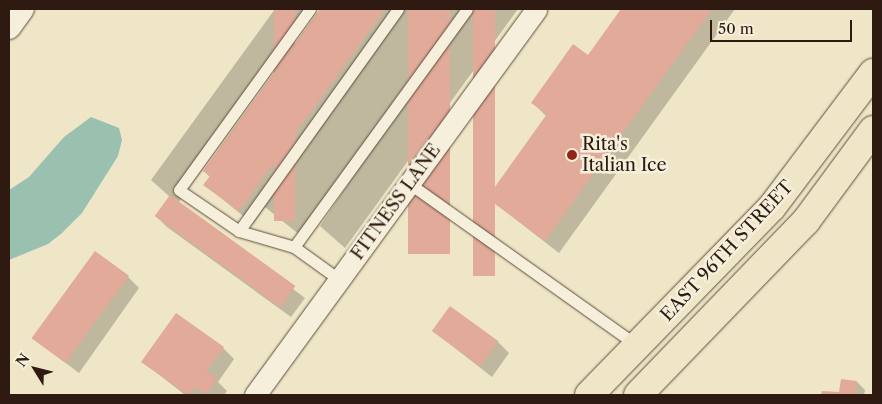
<!DOCTYPE html>
<style>
body{margin:0}
#map{position:relative;width:882px;height:404px;overflow:hidden;background:#efe6c7;font-family:"Libre Caslon Text",serif}
div>[style]{position:absolute}
[style*='--x']{left:calc(var(--x)*1px);top:calc(var(--y)*1px);width:calc(var(--w)*1px);rotate:calc(var(--a)*1deg)}
.water>*{inset:0;background:#9ac0b0}
.shadow>*{inset:0;background:#0003}
.building>*{inset:0;background:#e1aa99;transform-origin:0 0}
.roads{filter:drop-shadow(0 0 1px #5f4d3f) drop-shadow(0 0 1px #5f4d3f)}
.service>*{height:11px;margin:-5.5px;padding:0 5.5px;transform-origin:5.5px;border-radius:5.5px;background:#f5efdb}
.minor>*{height:21px;margin:-10.5px;padding:0 10.5px;transform-origin:10.5px;border-radius:10.5px;background:#f5efdb}
.primary>*{height:28px;margin:-14px;padding:0 14px;transform-origin:14px;border-radius:14px;background:#efe6c7}
.dots>*{width:14px;height:14px;translate:-50% -50%;box-sizing:border-box;border:2px solid #f5efdb;border-radius:50%}
span{translate:-50% -50%;white-space:nowrap;text-align:center;line-height:1.15;-webkit-text-stroke:5px #f5efdb;paint-order:stroke}
.poi-label{font-size:18px;color:#2f1a12}
.left{translate:0 -50%;text-align:left}
.street-label{font-size:18px;color:#2f1a12}
.frame{position:absolute;inset:0;border:10px solid #2f1a12;pointer-events:none}
.north{position:absolute;left:10px;top:344px;width:50px;height:50px;-webkit-text-stroke:4px #f5efdb;paint-order:stroke;rotate:306deg;font-size:14px;font-weight:700;line-height:20px;text-align:center;color:#2f1a12}
.north::after{content:'';display:block;margin:auto;width:18px;height:22px;background:#2f1a12;clip-path:polygon(50% 0,100% 100%,50% 72%,0 100%)}
.scale{position:absolute;left:710px;top:20px;width:142px;height:22px;box-sizing:border-box;border:2px solid #2f1a12;border-top:0;padding-left:6px;font-size:15px;line-height:18px;white-space:nowrap;color:#2f1a12;-webkit-text-stroke:4px #f5efdb;paint-order:stroke}
</style>
<div id="map">
<div class="water">
<i style="clip-path:polygon(91px 117px,119px 128px,122px 140px,118px 156px,82px 213px,62px 233px,48px 244px,9px 260px,9px 190px,29px 177px,64px 137px)"></i>
</div>
<div class="shadow">
<i style="clip-path:polygon(275px 9px,318px 9px,178px 203px,305px 298px,291px 317px,167px 227px,156px 216px,170px 197px,151px 180px)"></i>
<i style="clip-path:polygon(322px 9px,518px 9px,345px 248px,320px 226px,369px 153px,306px 240px,265px 207px,253px 224px,205px 185px,210px 177px,204px 171px)"></i>
<i style="clip-path:polygon(623px 9px,735px 9px,559px 253px,488px 198px,547px 117px,533px 103px,588px 57px)"></i>
<i style="clip-path:polygon(128px 277px,139px 288px,79px 373px,34px 339px)"></i>
<i style="clip-path:polygon(433px 331px,498px 342px,509px 353px,492px 377px)"></i>
<i style="clip-path:polygon(223px 348px,234px 359px,218px 382px,227px 391px,224px 395px,185px 395px,143px 362px)"></i>
<i style="clip-path:polygon(857px 382px,865px 390px,864px 395px,822px 395px,823px 392px,840px 393px)"></i>
</div>
<div class="building">
<i style="left:274px;top:9px;width:21px;height:212px"></i>
<i style="clip-path:polygon(320px 9px,385px 9px,239px 211px,203px 185px,210px 176px,203px 171px)"></i>
<i style="left:408px;top:9px;width:42px;height:245px"></i>
<i style="left:473px;top:9px;width:22px;height:267px"></i>
<i style="clip-path:polygon(621px 9px,712px 9px,545px 241px,487px 198px,547px 114px,531px 103px,573px 44px,588px 55px)"></i>
<i style="left:170px;top:195px;width:155px;height:26px;rotate:36deg"></i>
<i style="left:95px;top:251px;width:42px;height:108px;rotate:36deg"></i>
<i style="left:450px;top:306px;width:60px;height:31px;rotate:36deg"></i>
<i style="clip-path:polygon(176px 313px,224px 347px,206px 371px,217px 379px,206px 394px,196px 387px,188px 395px,141px 362px)"></i>
<i style="clip-path:polygon(841px 379px,857px 381px,856px 394px,860px 395px,821px 395px,822px 391px,839px 392px)"></i>
</div>
<div class="roads">
<div class="service">
<i style="--x:310;--y:9;--w:223;--a:125.9"></i>
<i style="--x:179;--y:190;--w:73;--a:34.3"></i>
<i style="--x:239;--y:231;--w:57;--a:16.2"></i>
<i style="--x:294;--y:247;--w:57;--a:35.7"></i>
<i style="--x:410;--y:184;--w:280;--a:35.4"></i>
<i style="--x:239;--y:231;--w:273;--a:-54.4"></i>
<i style="--x:294;--y:247;--w:294;--a:-54"></i>
</div>
<div class="minor">
<i style="--x:9;--y:28;--w:24;--a:-54"></i>
<i style="--x:255;--y:395;--w:477;--a:-53.9"></i>
</div>
<div class="primary">
<i style="--x:589;--y:395;--w:262;--a:-45.8"></i>
<i style="--x:772;--y:207;--w:168;--a:-53"></i>
<i style="--x:638;--y:395;--w:242;--a:-46"></i>
<i style="--x:806;--y:221;--w:113;--a:-53.6"></i>
</div>
</div>
<div class="dots">
<i style="left:572px;top:155px;background:#8f2418"></i>
</div>
<div class="poi-label">
<span class="left" style="left:582px;top:155px">Rita's<br>Italian Ice</span>
</div>
<div class="street-label">
<span style="left:396px;top:202px;rotate:-54deg">FITNESS LANE</span>
<span style="left:727px;top:251px;rotate:-47deg">EAST 96TH STREET</span>
</div>
<div class="frame"></div>
<div class="north">N</div>
<div class="scale">50 m</div>
</div>
